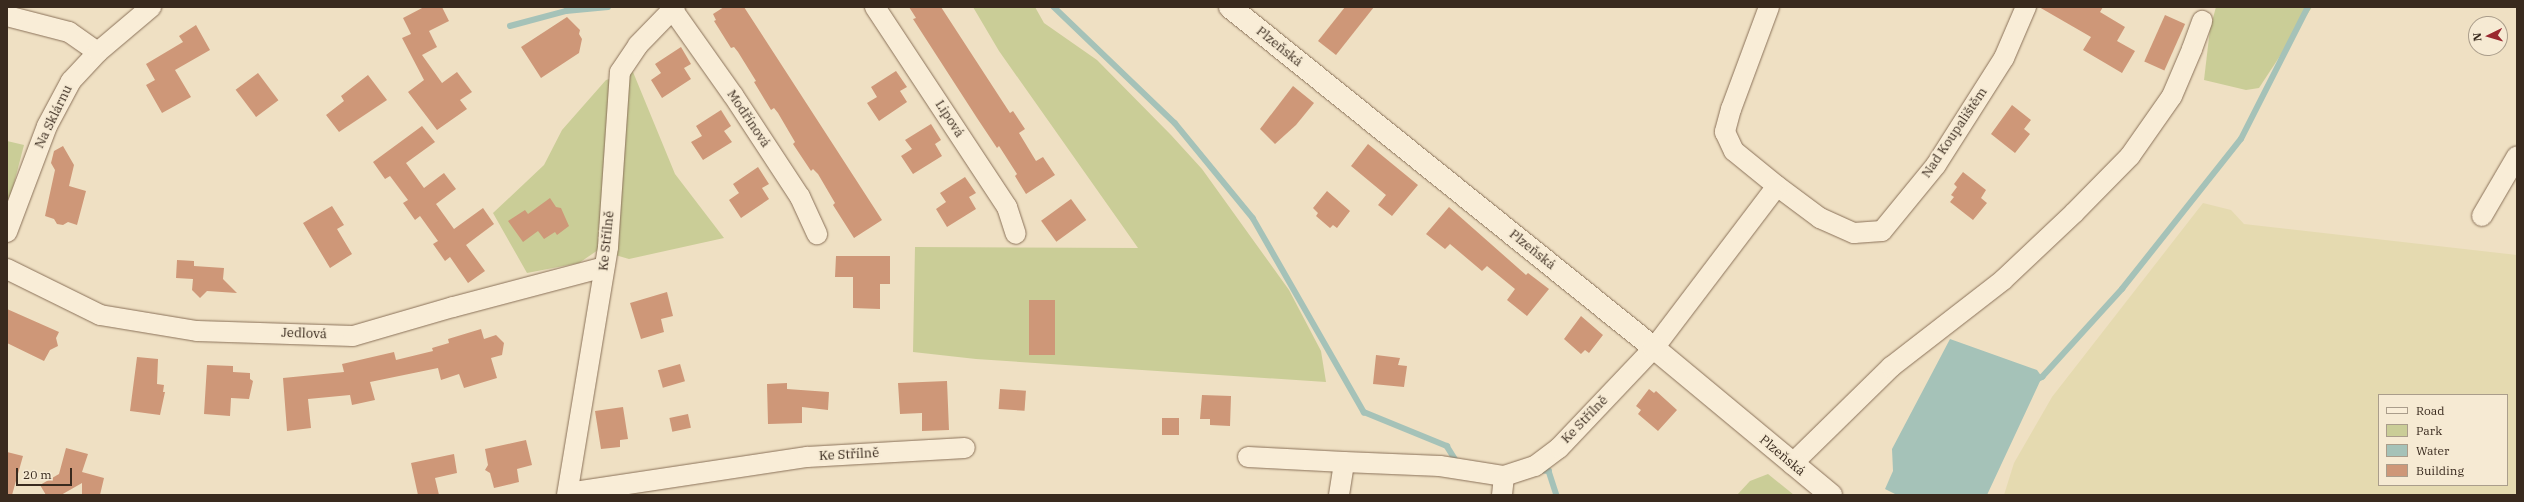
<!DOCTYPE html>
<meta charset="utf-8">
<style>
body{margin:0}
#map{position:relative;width:2524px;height:502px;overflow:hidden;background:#efe0c3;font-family:"IBM Plex Serif",serif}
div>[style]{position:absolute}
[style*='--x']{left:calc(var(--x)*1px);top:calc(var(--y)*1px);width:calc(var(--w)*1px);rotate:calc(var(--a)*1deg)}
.farmland>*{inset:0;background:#e5dab0}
.green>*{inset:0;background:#cacd97}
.water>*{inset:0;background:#a5c2b8}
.stream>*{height:5.5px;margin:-2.75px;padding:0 2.75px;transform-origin:2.75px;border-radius:2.75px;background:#a5c2b8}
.building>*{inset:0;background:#ce9778;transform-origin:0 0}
.roads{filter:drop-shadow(0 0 1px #8a7159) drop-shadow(0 0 1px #8a7159)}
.street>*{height:20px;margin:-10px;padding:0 10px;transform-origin:10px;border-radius:10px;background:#f9edd7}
.secondary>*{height:22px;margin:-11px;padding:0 11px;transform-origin:11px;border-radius:11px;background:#f9edd7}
span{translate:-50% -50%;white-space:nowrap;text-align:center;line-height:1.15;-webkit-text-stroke:3.5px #f6ead3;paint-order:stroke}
.street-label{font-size:13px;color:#392a1e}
.frame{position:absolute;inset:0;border:8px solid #392a1e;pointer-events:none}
.legend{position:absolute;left:2378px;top:394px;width:130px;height:92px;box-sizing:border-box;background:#f6ead3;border:1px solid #aa9d8b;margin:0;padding:5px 7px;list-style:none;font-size:12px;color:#392a1e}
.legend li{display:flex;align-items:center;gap:8px;height:20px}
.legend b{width:20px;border:1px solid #aa9d8b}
.north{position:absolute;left:2468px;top:16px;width:40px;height:40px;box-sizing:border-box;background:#f6ead3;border:1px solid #aa9d8b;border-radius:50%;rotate:265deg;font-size:11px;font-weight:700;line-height:16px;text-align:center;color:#392a1e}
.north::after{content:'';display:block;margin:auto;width:14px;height:18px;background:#9a282f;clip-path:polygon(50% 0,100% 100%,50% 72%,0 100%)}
.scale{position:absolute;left:16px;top:468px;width:56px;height:18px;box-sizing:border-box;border:2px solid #392a1e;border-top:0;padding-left:5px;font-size:12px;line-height:14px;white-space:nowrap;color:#392a1e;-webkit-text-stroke:3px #f6ead3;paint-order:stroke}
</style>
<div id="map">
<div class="farmland">
<i style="clip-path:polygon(evenodd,2203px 203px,2231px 210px,2244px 224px,2517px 255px,2517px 495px,2004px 495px,2014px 463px,2052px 397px,2203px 203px,2379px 395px,2507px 395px,2507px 485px,2379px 485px,2379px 395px)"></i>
</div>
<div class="green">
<i style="clip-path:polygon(973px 7px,1035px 7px,1044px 23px,1097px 60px,1171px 135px,1202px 169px,1289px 290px,1321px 351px,1326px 382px,976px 359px,913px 352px,915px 247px,1138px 248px,999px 51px)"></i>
<i style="clip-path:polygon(2216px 7px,2312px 7px,2259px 88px,2246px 90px,2204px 80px,2210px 29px)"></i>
<i style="clip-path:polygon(633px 72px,675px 174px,724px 238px,629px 259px,598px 250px,579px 263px,527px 273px,493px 213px,544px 165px,562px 130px,606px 80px)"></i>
<i style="clip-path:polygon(7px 141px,24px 145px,7px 210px)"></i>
<i style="clip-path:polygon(1768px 474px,1794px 495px,1737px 495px,1750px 481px)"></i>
</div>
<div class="water">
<i style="clip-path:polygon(1950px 339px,2037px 370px,2042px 377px,1987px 495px,1897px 495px,1885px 489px,1893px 471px,1892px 449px)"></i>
</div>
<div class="stream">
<i style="--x:1054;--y:7;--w:168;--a:43.8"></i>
<i style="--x:1175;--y:123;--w:123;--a:50.6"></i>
<i style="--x:1253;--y:218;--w:224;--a:60.2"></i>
<i style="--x:1364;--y:412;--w:90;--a:22.3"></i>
<i style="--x:1447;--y:446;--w:19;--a:58"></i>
<i style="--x:510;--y:26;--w:58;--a:-15"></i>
<i style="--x:566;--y:11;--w:42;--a:-5.4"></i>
<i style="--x:2036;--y:380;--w:7;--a:-27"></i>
<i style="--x:2042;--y:377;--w:119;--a:-47.7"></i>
<i style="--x:2122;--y:289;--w:191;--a:-51.6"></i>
<i style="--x:2241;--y:139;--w:148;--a:-63.1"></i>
<i style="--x:1538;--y:470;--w:11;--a:5"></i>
<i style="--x:1549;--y:471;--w:25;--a:72"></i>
</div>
<div class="building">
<i style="clip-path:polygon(424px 7px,442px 7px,449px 21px,429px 31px,437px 47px,422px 55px,442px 83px,457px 72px,472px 92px,460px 100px,467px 109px,437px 130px,408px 92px,424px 80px,402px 38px,411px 34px,403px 18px)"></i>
<i style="clip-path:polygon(724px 7px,744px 7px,882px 220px,854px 238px,833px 205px,835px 203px,818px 174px,813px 169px,811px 171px,793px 144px,795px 142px,778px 113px,774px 108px,771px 110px,754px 82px,756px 81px,738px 52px,734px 47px,731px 48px,714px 21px,716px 20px,713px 14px)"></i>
<i style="clip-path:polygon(909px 7px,941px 7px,1010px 113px,1013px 111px,1025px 129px,1019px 133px,1036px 161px,1043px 157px,1055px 175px,1026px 194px,1015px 176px,1017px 174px,999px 146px,997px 148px,977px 118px,913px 19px,916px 18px)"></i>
<i style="clip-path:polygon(1345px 7px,1374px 7px,1336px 55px,1318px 41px)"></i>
<i style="clip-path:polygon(2039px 7px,2103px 7px,2100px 12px,2125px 27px,2117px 41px,2135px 51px,2122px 73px,2083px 50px,2091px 37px)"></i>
<i style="left:2165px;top:15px;width:22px;height:51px;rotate:24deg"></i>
<i style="clip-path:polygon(567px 17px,580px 30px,579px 34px,582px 39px,579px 53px,541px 78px,521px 47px)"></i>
<i style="clip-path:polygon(196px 25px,210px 50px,175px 70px,191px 97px,162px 113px,146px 85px,155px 80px,146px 64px,183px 42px,179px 36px)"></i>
<i style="clip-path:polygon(681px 47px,691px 64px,684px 68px,691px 79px,662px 98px,651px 80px,661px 73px,655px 64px)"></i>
<i style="clip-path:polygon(896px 71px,907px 87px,900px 91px,907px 102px,879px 121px,867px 103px,877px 97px,871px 87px)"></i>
<i style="left:258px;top:73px;width:34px;height:28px;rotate:53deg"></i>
<i style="clip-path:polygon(368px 75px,387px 100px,339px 132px,326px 115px,344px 101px,341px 96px)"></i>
<i style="clip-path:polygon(1293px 86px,1314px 103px,1296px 125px,1275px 144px,1260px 129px)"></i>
<i style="clip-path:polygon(2012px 105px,2031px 120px,2024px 129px,2030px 134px,2015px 153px,1991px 134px)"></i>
<i style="clip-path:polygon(721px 110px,731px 126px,724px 131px,732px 142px,703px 160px,691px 142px,702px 136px,696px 126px)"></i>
<i style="clip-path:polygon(931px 124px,941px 140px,935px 144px,942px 156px,913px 174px,901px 156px,912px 149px,905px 140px)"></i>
<i style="clip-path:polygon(422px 126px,435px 142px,406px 163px,424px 188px,444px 173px,456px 189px,436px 204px,454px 229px,483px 208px,494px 224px,466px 245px,485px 271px,468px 283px,450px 257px,445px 261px,433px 244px,438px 241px,420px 216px,415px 220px,403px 203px,408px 200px,390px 176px,385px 179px,373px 162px)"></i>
<i style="clip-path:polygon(1368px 144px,1418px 185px,1392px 216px,1378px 205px,1386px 195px,1351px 166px)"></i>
<i style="clip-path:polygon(63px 146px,74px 165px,69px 186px,86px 191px,77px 225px,68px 222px,63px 225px,57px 224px,54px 219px,45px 216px,55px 170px,51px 163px,54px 151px)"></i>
<i style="clip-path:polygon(758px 167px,769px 184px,762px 188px,769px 199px,741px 218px,729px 200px,739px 193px,733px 184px)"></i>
<i style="clip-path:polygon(1963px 172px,1986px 190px,1981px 198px,1987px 203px,1973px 220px,1950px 202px,1954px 197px,1951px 195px,1957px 187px,1954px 184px)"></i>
<i style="clip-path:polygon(965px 177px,976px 193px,969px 197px,976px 209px,947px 227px,936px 209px,946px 202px,940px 193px)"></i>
<i style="clip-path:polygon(1327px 191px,1350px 211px,1337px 228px,1333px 225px,1330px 228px,1316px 216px,1318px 213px,1313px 208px)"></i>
<i style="clip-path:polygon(550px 198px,556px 207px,561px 208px,569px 226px,557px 235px,555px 232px,544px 239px,538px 231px,523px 242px,508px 221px,525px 210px,528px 214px)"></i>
<i style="left:1071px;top:199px;width:26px;height:37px;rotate:54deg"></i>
<i style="clip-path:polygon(332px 206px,344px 225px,337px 229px,352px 254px,330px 268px,303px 223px)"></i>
<i style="clip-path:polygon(1449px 207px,1526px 275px,1528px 273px,1549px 289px,1527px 316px,1507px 300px,1515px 289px,1487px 266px,1482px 271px,1450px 244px,1445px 249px,1426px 234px)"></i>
<i style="clip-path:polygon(836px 256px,890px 256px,890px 284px,880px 284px,880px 309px,853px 308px,853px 277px,835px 277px)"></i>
<i style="clip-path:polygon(177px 260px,194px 261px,194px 266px,224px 268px,223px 279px,237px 293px,207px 291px,200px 298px,192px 290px,193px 279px,176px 278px)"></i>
<i style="clip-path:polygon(667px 292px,673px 316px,661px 319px,664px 332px,641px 339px,630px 303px)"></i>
<i style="left:1029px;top:300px;width:26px;height:55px"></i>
<i style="clip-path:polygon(7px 309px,59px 332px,56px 338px,58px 346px,50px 350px,44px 361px,7px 343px)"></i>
<i style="clip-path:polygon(1581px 316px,1603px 335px,1589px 353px,1585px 350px,1581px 354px,1564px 339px)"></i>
<i style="clip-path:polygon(481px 329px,484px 339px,496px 335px,504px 343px,502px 355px,491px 358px,497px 378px,464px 388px,459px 374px,441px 380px,438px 368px,370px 382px,375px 400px,352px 405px,350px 395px,308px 399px,311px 428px,287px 431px,283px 378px,344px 372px,342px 364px,394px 352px,396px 360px,433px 351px,432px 348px,449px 343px,448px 339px)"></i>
<i style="clip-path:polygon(1376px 355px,1400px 358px,1398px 365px,1407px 366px,1404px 387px,1373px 384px)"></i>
<i style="clip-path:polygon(137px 357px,158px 359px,157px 384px,164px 385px,163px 392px,165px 392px,160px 415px,130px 411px)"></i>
<i style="left:680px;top:364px;width:18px;height:23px;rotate:74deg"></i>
<i style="clip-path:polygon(207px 365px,233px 366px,233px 372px,250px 373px,250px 379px,253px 381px,249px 399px,231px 398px,230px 416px,204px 414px)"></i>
<i style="clip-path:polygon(947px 381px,949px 430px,922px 431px,922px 413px,900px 414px,898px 383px)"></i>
<i style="clip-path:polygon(787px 383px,787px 389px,829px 392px,828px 410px,802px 407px,802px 423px,768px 424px,767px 384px)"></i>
<i style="left:1000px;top:389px;width:26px;height:20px;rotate:4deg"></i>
<i style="clip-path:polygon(1649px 389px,1654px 393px,1656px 391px,1677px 410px,1658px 431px,1638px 414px,1641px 410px,1636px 406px)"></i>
<i style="clip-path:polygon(1202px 395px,1231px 396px,1230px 426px,1210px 425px,1210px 419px,1200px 419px)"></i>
<i style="clip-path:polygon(623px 407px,628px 439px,620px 440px,620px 447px,601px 449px,595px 411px)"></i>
<i style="left:688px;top:414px;width:14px;height:19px;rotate:78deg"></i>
<i style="left:1162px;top:418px;width:17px;height:17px"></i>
<i style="clip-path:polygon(526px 440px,532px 465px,517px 469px,519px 482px,494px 488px,490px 473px,485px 470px,488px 465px,485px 449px)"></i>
<i style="clip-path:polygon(66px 448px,88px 454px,82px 472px,104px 478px,100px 495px,82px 495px,82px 483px,61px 495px,46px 495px,40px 485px,59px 474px)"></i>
<i style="clip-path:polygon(7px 452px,23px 456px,12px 495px,7px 495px)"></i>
<i style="clip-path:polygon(454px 454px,457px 473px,435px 478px,439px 495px,418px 495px,411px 463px)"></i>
</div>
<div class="roads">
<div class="street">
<i style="--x:875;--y:7;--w:240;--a:56.6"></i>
<i style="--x:1007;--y:207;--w:28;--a:72"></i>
<i style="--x:1769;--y:7;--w:109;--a:110.4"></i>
<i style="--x:1731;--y:109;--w:24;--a:105"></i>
<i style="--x:1725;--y:132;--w:21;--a:65"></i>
<i style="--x:1734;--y:151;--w:55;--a:39.1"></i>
<i style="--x:1777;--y:186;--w:54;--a:36.7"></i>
<i style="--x:1820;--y:218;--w:37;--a:24"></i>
<i style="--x:1854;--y:233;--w:28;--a:-4"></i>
<i style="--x:1882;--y:231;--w:85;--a:-50.7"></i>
<i style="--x:1936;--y:165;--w:127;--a:-57.6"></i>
<i style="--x:2004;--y:58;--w:56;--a:-66.7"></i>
<i style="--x:672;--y:9;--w:105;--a:54.7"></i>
<i style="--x:733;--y:95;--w:122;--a:56.7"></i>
<i style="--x:800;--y:197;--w:41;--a:65.3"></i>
<i style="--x:7;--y:16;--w:64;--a:14.5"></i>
<i style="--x:69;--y:32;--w:35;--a:35"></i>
<i style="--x:2482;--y:216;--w:69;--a:-59.7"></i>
<i style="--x:7;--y:232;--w:113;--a:-69.3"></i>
<i style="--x:47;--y:126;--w:51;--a:-61.9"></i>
<i style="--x:71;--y:81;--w:40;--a:-47"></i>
<i style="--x:98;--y:52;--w:70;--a:-40.3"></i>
<i style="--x:7;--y:269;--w:104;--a:26.3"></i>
<i style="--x:100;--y:315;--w:98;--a:9.4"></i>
<i style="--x:197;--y:331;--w:156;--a:1.8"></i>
<i style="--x:353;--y:336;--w:104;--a:-16.2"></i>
<i style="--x:453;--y:307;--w:156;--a:-14.8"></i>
<i style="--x:1248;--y:457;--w:96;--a:3"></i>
<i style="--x:1792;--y:464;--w:139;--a:-44.4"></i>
<i style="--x:1891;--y:367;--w:142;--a:-37.8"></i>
<i style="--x:2003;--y:280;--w:98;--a:-43.3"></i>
<i style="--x:2074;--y:213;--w:80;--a:-45.5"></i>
<i style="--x:2130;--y:156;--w:73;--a:-55"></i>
<i style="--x:2172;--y:96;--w:51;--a:-66.9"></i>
<i style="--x:2192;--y:49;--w:30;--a:-70"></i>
<i style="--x:568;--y:493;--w:242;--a:-8.6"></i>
<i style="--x:807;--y:457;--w:158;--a:-3.3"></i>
<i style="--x:567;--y:495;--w:251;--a:-80.6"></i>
<i style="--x:608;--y:247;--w:175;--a:-86.1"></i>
<i style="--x:620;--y:72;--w:32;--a:-56"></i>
<i style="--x:638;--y:45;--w:53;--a:-45.8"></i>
<i style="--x:1339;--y:495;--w:33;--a:-81"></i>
<i style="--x:1344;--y:462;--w:96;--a:2.4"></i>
<i style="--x:1440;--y:466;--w:65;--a:8.9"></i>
<i style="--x:1504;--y:476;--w:33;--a:-18"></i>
<i style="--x:1535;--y:466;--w:30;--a:-37"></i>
<i style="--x:1559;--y:448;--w:138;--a:-46.5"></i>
<i style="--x:1654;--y:348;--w:203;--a:-52.8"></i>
<i style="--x:1502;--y:495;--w:19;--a:-84"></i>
</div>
<div class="secondary">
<i style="--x:1230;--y:7;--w:544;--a:38.81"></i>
<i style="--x:1654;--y:348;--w:230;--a:39.7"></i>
</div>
</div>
<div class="street-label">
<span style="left:1279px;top:47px;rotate:39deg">Plzeňská</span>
<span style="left:54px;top:117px;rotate:-64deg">Na Sklárnu</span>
<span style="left:748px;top:119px;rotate:56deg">Modřínová</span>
<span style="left:949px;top:119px;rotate:57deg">Lipová</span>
<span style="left:1955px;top:133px;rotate:-56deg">Nad Koupalištěm</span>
<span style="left:607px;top:241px;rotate:-84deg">Ke Střílně</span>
<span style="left:1532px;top:250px;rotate:39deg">Plzeňská</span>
<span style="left:304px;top:334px;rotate:2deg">Jedlová</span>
<span style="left:1585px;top:420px;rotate:-46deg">Ke Střílně</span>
<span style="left:849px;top:455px;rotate:-3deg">Ke Střílně</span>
<span style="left:1782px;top:456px;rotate:40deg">Plzeňská</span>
</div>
<div class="frame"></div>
<ul class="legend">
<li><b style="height:5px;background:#f9edd7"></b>Road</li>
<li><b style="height:11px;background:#cacd97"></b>Park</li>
<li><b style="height:11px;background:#a5c2b8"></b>Water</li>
<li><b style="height:11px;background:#ce9778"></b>Building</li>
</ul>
<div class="north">N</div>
<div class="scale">20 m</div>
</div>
